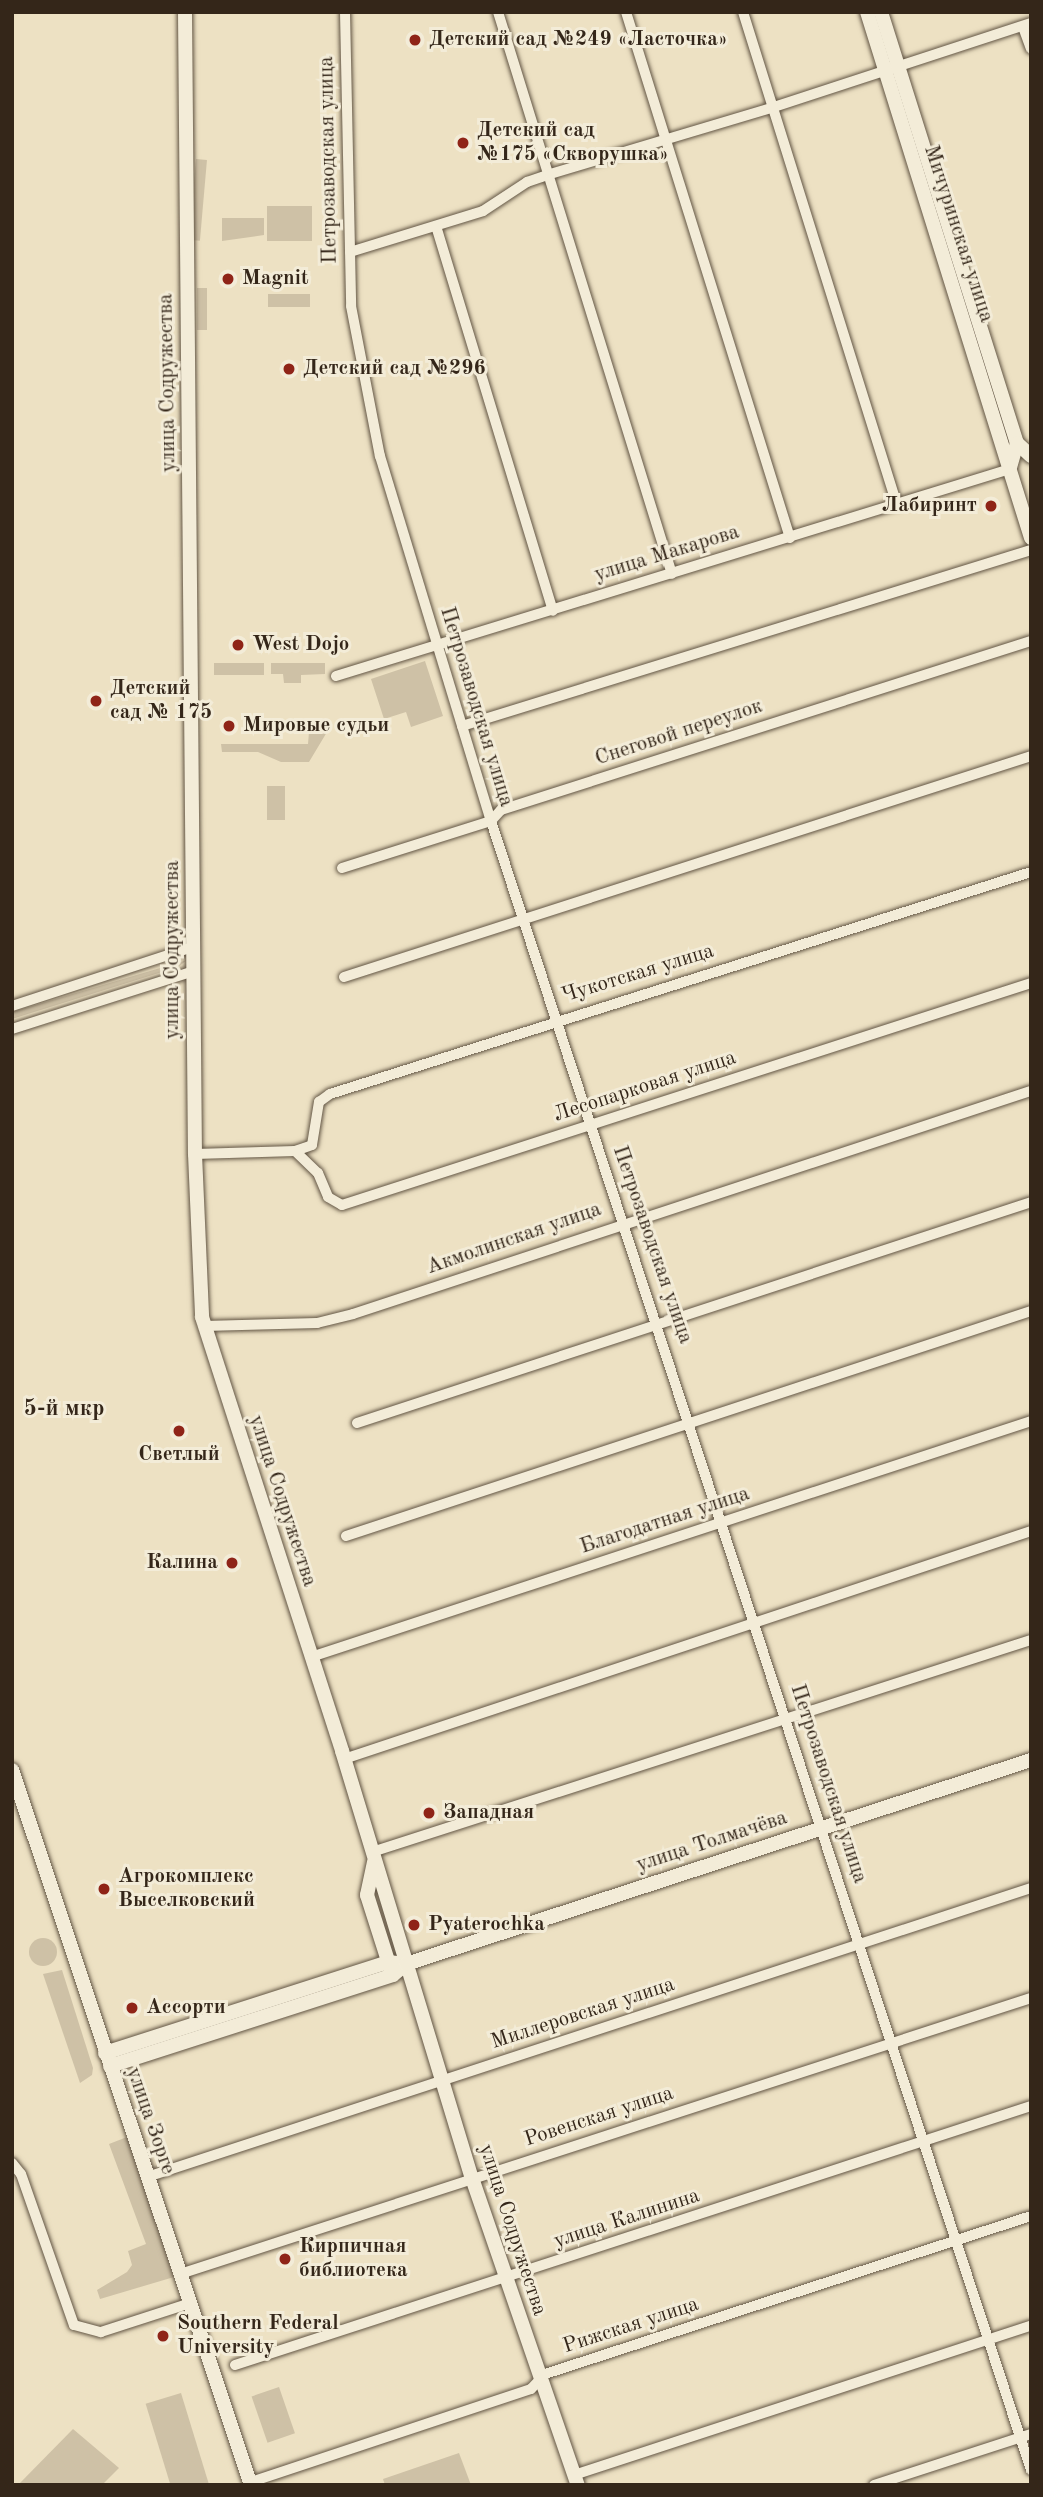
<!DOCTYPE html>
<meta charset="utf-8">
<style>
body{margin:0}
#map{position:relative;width:1043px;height:2497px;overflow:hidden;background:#ede1c3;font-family:"Old Standard TT",serif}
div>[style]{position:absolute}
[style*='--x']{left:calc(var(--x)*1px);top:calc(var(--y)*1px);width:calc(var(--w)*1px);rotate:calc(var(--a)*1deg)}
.green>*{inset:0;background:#cec1a6;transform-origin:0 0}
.round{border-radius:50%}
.roads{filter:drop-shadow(0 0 2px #625544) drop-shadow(0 0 2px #625544)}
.street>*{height:10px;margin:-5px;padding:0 5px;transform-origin:5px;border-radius:5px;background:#f3ecd8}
.secondary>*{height:14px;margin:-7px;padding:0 7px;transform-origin:7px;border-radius:7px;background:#f3ecd8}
.dots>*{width:19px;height:19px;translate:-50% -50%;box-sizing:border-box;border:4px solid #f3ecd8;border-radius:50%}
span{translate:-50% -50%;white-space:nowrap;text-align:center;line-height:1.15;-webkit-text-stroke:6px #f3ecd8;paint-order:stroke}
.poi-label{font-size:21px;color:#342619;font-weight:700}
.left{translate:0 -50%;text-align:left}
.right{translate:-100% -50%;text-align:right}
.street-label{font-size:21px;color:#342619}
.neighbourhood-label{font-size:23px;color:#342619;font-weight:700}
.frame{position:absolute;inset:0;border:14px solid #342619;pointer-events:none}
</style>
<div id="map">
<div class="green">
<i style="left:196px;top:159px;width:11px;height:81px;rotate:5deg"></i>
<i style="left:267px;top:206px;width:45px;height:35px"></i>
<i style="clip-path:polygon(222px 218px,264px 218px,264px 235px,222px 241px)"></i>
<i style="left:197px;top:288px;width:10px;height:42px"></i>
<i style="left:268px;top:294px;width:42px;height:13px"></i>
<i style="clip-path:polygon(425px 661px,443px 716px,411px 727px,406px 712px,384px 719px,371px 679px)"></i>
<i style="left:214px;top:663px;width:50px;height:12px"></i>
<i style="clip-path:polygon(271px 663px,325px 663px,325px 674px,301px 675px,301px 683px,284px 683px,283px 674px,271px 674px)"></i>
<i style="clip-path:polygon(309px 732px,327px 732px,309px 762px,281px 762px,258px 752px,222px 752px,221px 744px,308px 744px)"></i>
<i style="left:267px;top:786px;width:18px;height:34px"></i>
<i style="clip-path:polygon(187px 960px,178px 967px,12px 1019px,12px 1012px)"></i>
<i class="round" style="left:29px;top:1938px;width:28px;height:28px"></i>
<i style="clip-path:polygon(62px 1970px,93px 2068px,92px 2075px,80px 2083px,43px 1974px)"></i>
<i style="clip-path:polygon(127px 2137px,174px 2277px,100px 2299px,97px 2290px,127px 2272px,132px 2265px,128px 2251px,146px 2244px,109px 2144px)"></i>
<i style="left:279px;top:2387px;width:49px;height:29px;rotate:71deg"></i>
<i style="left:181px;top:2393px;width:96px;height:37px;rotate:73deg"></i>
<i style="clip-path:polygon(73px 2429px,119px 2468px,102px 2485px,18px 2485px)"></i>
<i style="clip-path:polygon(459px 2453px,471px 2485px,385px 2485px,383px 2479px)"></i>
</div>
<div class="roads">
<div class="street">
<i style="--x:345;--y:12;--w:294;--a:88.8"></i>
<i style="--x:351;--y:306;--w:153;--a:79.1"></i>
<i style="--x:380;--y:456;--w:382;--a:73.1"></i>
<i style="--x:491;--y:821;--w:1735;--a:71.87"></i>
<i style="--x:498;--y:12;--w:588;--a:72.8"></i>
<i style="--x:626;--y:12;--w:551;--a:72.68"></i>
<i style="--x:743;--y:12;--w:516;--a:72.65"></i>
<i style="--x:1023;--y:27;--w:23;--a:70"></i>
<i style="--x:436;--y:226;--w:402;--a:73.1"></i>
<i style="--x:350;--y:252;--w:139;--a:-17.1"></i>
<i style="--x:483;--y:211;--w:53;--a:-33.4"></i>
<i style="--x:527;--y:182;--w:24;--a:-19"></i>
<i style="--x:550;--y:174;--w:231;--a:-16.6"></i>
<i style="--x:771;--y:108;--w:274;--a:-18.1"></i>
<i style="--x:336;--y:676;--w:705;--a:-17.07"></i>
<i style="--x:462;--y:726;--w:596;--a:-17.19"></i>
<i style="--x:342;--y:868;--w:156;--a:-17.5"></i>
<i style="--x:491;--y:821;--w:15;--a:-48"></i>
<i style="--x:501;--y:810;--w:556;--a:-17.69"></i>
<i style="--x:344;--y:977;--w:722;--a:-17.83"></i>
<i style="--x:12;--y:1006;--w:190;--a:-18.1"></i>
<i style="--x:12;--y:1029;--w:191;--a:-17.7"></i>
<i style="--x:295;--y:1151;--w:32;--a:44"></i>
<i style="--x:318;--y:1173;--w:26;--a:67"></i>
<i style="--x:328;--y:1197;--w:16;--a:30"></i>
<i style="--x:342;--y:1205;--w:724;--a:-17.86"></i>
<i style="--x:195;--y:1154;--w:100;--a:-1.7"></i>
<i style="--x:295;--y:1151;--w:18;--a:-19"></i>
<i style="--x:312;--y:1145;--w:44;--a:-80.8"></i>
<i style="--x:319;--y:1102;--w:14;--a:-36"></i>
<i style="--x:330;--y:1094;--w:735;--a:-17.57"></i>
<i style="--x:204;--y:1326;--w:113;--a:-1.5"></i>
<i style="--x:317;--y:1323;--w:37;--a:-14"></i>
<i style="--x:353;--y:1314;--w:714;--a:-18.21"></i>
<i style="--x:357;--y:1423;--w:709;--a:-18.15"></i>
<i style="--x:346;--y:1536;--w:721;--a:-18.18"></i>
<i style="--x:311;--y:1657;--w:758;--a:-18.15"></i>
<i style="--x:344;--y:1759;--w:724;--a:-18.36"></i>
<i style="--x:372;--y:1852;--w:692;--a:-17.83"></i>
<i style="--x:12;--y:2163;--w:14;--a:51"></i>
<i style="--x:21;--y:2174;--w:160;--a:70.7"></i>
<i style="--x:74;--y:2325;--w:28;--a:15"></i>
<i style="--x:101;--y:2332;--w:94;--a:-18"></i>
<i style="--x:147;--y:2177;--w:930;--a:-18.1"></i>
<i style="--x:180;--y:2274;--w:895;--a:-17.97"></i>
<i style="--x:235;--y:2365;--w:837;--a:-18.02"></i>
<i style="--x:574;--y:2475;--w:481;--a:-18.1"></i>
<i style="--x:251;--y:2482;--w:295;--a:-18.4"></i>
<i style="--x:531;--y:2389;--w:21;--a:-47"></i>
<i style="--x:545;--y:2374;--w:511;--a:-18.01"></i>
<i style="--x:874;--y:2485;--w:165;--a:-18"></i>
</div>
<div class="secondary">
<i style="--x:185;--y:12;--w:1142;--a:89.5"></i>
<i style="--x:195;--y:1154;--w:163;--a:87.5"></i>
<i style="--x:202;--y:1317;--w:456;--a:72.1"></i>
<i style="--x:342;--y:1751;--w:446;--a:73.1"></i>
<i style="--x:472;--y:2178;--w:325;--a:71"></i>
<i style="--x:867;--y:12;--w:551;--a:72.68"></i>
<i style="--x:881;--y:12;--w:452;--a:72.5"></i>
<i style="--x:1017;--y:443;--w:25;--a:106"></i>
<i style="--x:1017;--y:443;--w:19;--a:43"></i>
<i style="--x:12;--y:1770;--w:754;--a:71.52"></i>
<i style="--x:374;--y:1862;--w:34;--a:102"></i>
<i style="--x:367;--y:1895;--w:79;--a:72.3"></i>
<i style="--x:105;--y:2053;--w:297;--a:-17.8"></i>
<i style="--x:388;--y:1962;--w:18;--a:6"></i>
<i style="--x:110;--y:2066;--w:297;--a:-17.8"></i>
<i style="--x:393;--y:1975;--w:17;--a:-40"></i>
<i style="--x:406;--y:1964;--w:657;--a:-18.08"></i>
</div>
</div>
<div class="dots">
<i style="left:415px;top:40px;background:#8f2418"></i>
<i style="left:463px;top:143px;background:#8f2418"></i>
<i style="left:228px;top:279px;background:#8f2418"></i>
<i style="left:289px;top:369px;background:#8f2418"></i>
<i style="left:991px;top:506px;background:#8f2418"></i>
<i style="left:238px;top:645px;background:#8f2418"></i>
<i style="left:96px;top:701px;background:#8f2418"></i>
<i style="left:229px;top:726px;background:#8f2418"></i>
<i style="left:179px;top:1431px;background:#8f2418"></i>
<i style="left:232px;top:1563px;background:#8f2418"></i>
<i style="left:429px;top:1813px;background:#8f2418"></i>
<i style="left:104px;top:1889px;background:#8f2418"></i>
<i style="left:414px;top:1925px;background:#8f2418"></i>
<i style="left:132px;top:2008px;background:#8f2418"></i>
<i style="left:285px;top:2259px;background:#8f2418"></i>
<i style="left:163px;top:2336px;background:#8f2418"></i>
</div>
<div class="poi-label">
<span class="left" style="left:429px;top:40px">Детский сад №249 «Ласточка»</span>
<span class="left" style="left:477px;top:143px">Детский сад<br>№175 «Скворушка»</span>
<span class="left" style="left:242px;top:279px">Magnit</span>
<span class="left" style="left:303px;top:369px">Детский сад №296</span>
<span class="right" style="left:977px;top:506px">Лабиринт</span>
<span class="left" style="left:252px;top:645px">West Dojo</span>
<span class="left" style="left:110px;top:701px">Детский<br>сад № 175</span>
<span class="left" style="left:243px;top:726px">Мировые судьи</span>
<span style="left:179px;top:1455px">Светлый</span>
<span class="right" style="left:218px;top:1563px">Калина</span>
<span class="left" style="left:443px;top:1813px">Западная</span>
<span class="left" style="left:118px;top:1889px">Агрокомплекс<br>Выселковский</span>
<span class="left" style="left:428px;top:1925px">Pyaterochka</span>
<span class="left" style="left:146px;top:2008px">Ассорти</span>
<span class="left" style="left:299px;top:2259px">Кирпичная<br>библиотека</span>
<span class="left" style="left:177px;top:2336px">Southern Federal<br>University</span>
</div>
<div class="street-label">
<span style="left:329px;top:160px;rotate:-91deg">Петрозаводская улица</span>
<span style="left:958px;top:234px;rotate:72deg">Мичуринская улица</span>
<span style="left:168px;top:383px;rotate:-91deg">улица Содружества</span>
<span style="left:667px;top:554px;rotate:-17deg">улица Макарова</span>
<span style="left:476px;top:707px;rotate:73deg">Петрозаводская улица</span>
<span style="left:679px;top:733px;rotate:-18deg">Снеговой переулок</span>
<span style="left:173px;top:950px;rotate:-90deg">улица Содружества</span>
<span style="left:638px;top:974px;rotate:-17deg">Чукотская улица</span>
<span style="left:645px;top:1087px;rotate:-18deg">Лесопарковая улица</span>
<span style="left:514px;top:1239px;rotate:-19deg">Акмолинская улица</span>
<span style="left:652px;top:1245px;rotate:71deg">Петрозаводская улица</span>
<span style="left:282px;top:1501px;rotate:72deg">улица Содружества</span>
<span style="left:665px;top:1521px;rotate:-18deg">Благодатная улица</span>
<span style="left:828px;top:1784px;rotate:72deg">Петрозаводская улица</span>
<span style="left:712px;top:1842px;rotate:-18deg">улица Толмачёва</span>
<span style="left:583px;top:2014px;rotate:-18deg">Миллеровская улица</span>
<span style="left:599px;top:2117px;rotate:-18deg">Ровенская улица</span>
<span style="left:150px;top:2121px;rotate:71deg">улица Зорге</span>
<span style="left:627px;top:2219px;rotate:-18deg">улица Калинина</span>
<span style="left:512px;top:2230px;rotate:72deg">улица Содружества</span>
<span style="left:631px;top:2326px;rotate:-18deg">Рижская улица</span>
</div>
<div class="neighbourhood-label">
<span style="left:64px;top:1409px">5-й мкр</span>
</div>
<div class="frame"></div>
</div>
